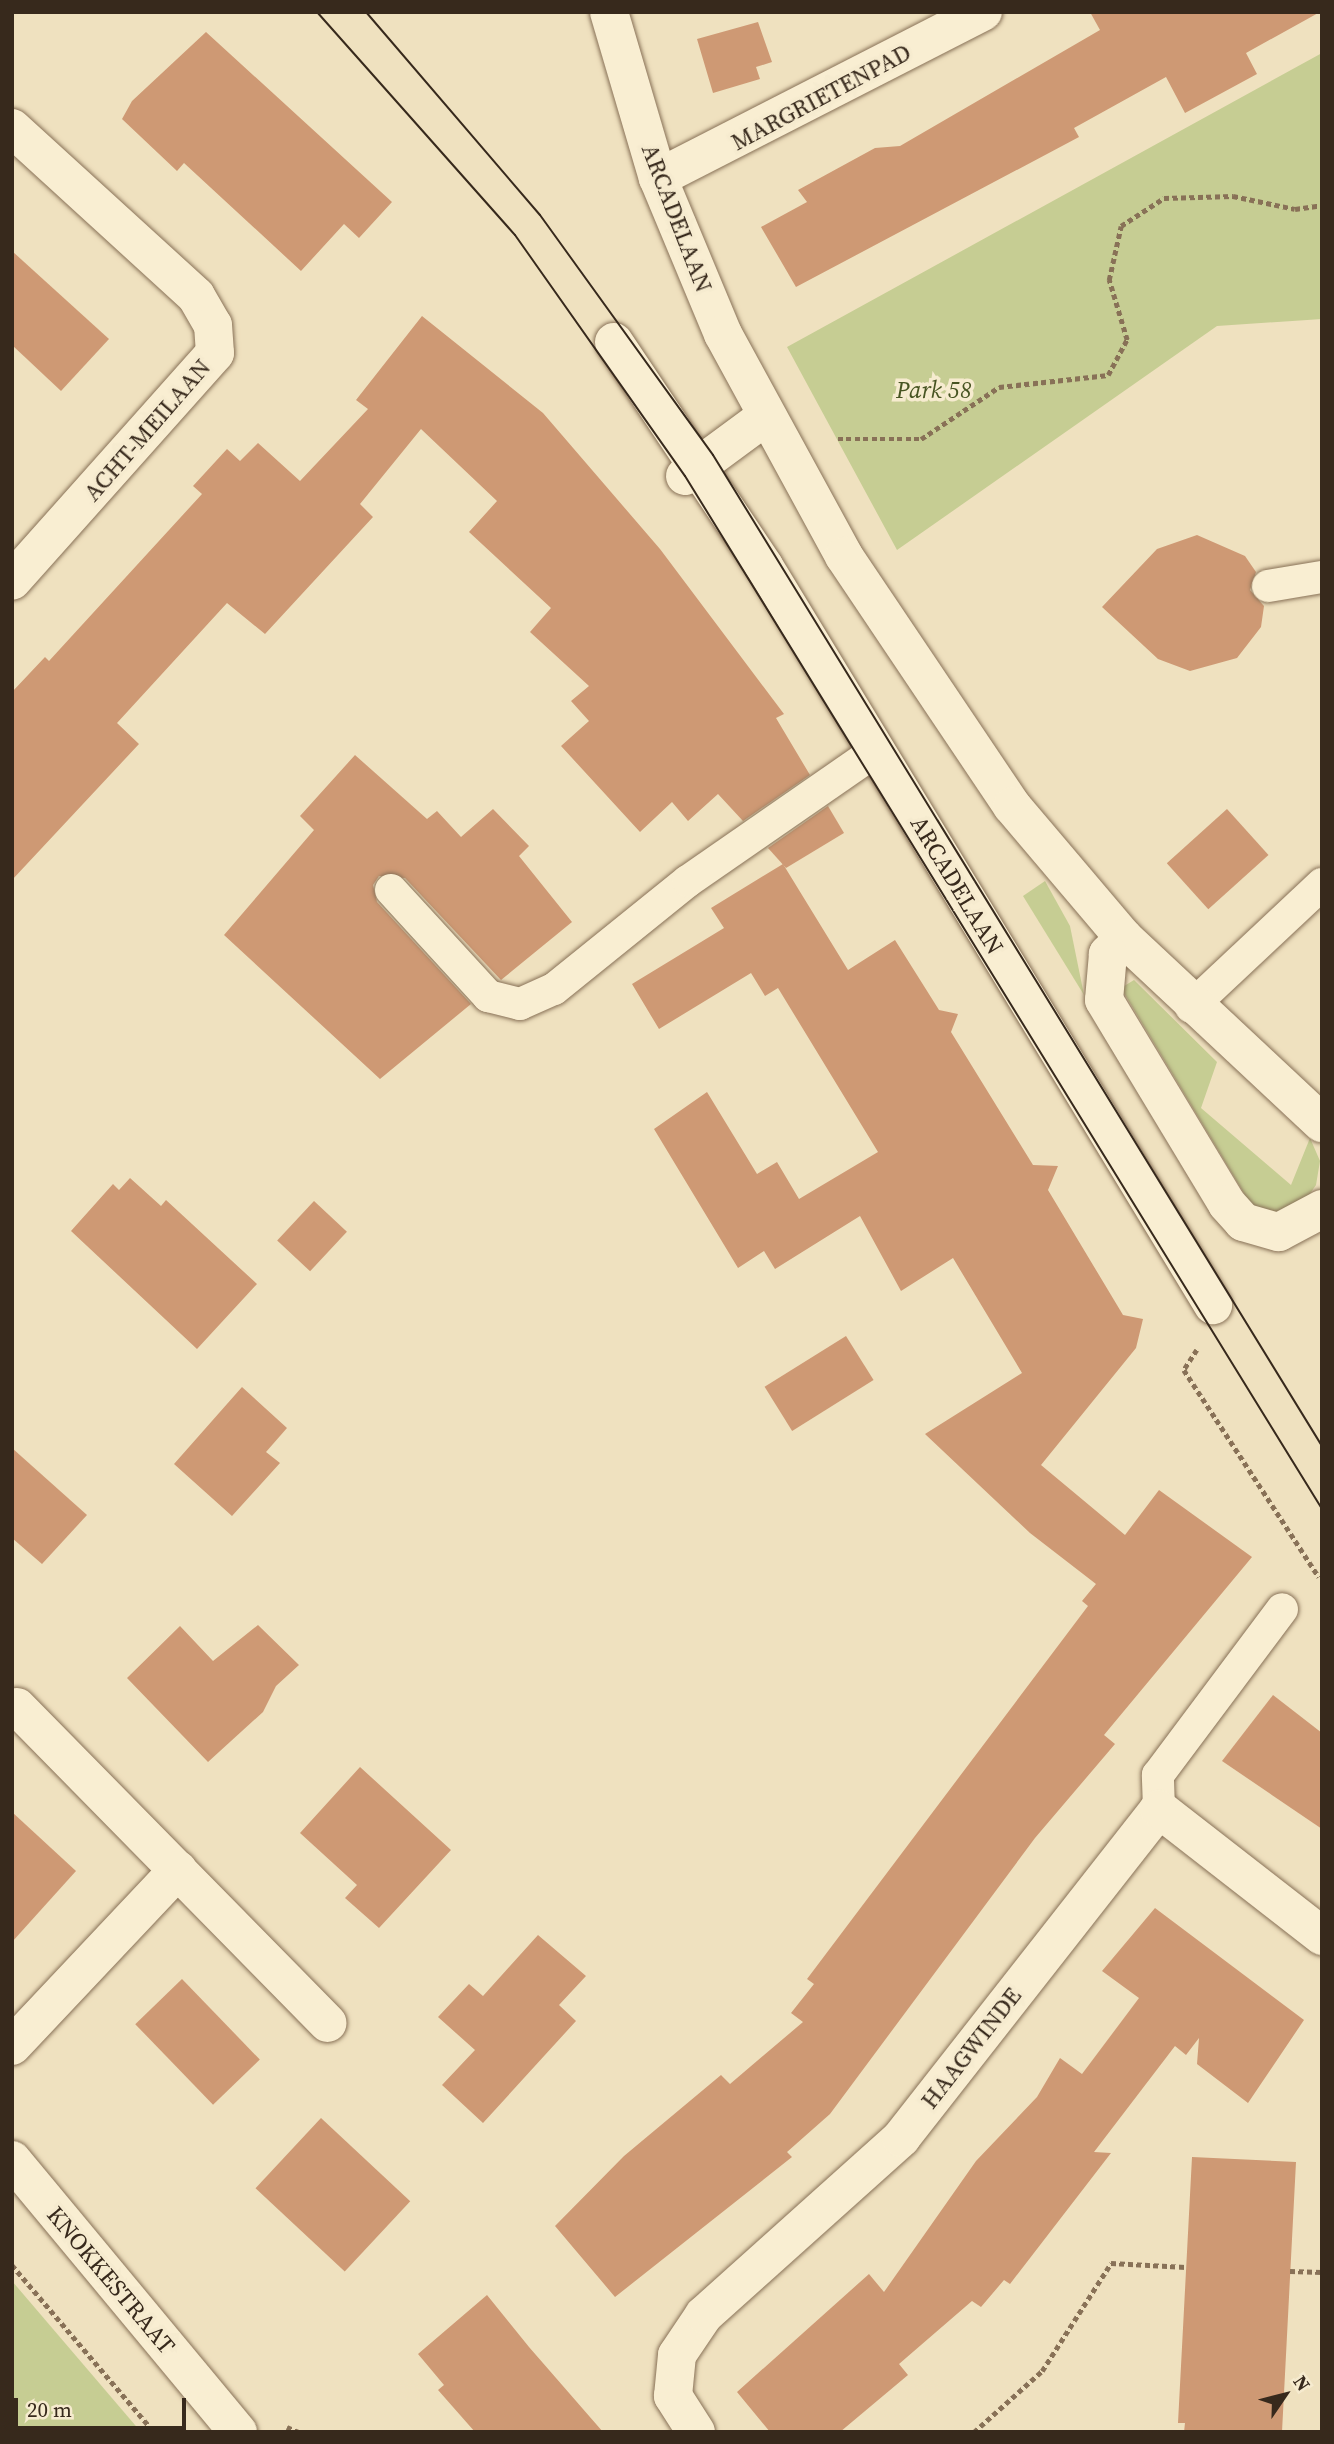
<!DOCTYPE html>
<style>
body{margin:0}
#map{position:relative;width:1334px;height:2444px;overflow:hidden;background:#efe1bf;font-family:"Source Serif 4",serif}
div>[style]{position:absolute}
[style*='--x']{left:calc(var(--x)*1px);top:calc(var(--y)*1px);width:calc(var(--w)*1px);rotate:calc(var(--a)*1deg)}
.green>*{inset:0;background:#c6cd93}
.building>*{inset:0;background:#ce9974;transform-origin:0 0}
.path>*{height:4.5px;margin-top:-2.25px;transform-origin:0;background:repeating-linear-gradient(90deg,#887157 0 5px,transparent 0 8.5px)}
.roads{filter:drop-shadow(0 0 2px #887157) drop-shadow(0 0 2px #887157)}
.lane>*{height:32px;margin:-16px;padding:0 16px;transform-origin:16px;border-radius:16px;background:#f9eed2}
.street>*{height:38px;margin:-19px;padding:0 19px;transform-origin:19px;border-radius:19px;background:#f9eed2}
.secondary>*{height:38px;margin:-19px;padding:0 19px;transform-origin:19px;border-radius:19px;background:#f9eed2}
.tram>*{height:2px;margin:-1px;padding:0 1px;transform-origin:1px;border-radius:1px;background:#37291c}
span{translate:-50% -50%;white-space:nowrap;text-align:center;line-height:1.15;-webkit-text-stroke:7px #f6ebcf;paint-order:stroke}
.street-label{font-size:24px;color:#37291c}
.park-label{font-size:24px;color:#475422;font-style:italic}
.frame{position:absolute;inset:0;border:14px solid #37291c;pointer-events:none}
.north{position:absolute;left:1250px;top:2360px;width:70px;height:70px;-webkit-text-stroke:5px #f6ebcf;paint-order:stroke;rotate:55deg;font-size:19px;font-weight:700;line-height:28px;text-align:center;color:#37291c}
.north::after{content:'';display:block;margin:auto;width:24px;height:32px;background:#37291c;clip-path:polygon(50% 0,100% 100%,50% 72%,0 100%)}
.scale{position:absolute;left:14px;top:2398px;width:172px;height:32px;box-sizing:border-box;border:4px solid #37291c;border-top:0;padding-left:9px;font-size:21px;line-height:24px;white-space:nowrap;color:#37291c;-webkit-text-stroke:5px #f6ebcf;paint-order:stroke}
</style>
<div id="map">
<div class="green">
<i style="clip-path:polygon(1322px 53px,1322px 319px,1217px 326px,897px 550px,787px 347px)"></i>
<i style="clip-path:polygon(1045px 881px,1070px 926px,1084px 995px,1023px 896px)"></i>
<i style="clip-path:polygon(1134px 980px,1217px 1062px,1201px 1108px,1291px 1185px,1310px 1138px,1320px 1161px,1316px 1185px,1302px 1205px,1276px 1212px,1251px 1205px,1121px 988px)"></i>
<i style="clip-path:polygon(12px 2281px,141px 2432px,12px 2432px)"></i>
</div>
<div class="building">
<i style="clip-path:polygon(1090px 12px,1320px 12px,1246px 53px,1257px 74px,1185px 113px,1166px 77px,1074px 128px,1079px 137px,796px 287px,761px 227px,807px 202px,798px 190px,875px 148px,900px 146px,1100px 30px)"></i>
<i style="clip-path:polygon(758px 22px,772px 62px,756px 67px,760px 79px,713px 93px,697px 39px)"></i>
<i style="clip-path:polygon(206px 32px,392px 202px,359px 238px,344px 224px,301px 271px,184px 163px,177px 171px,122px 119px,132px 101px)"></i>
<i style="clip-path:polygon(12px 251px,109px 339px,61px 391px,12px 345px)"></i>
<i style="clip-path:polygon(422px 316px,543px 413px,660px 549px,784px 714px,776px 718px,810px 775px,743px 821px,718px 794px,688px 821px,672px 802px,640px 832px,561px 746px,589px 721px,571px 701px,589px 686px,530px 632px,551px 608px,469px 532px,497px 501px,421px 429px,360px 504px,373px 517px,265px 634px,227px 603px,117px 723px,139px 744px,12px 880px,12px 692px,45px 657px,49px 661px,202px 494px,193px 486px,227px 449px,240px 461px,258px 443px,300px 481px,368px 409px,356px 400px)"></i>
<i style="clip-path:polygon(1197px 535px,1245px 556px,1256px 572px,1250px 590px,1264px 606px,1261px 627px,1237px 658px,1190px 671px,1158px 659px,1102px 607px,1157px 549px)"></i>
<i style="clip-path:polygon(355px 755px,427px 819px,437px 811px,461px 837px,493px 809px,529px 846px,519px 856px,572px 922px,501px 980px,405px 878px,379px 876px,373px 885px,377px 902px,471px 1004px,380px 1079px,224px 935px,314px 830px,300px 816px)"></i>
<i style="clip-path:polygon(828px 806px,844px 833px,786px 868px,768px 848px)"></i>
<i style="left:1227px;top:809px;width:62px;height:81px;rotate:48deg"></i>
<i style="clip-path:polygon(783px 864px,848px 970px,895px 940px,939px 1010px,958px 1014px,951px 1032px,1033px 1165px,1058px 1166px,1048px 1190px,1123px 1315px,1143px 1319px,1136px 1348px,1041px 1465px,1125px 1535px,1159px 1490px,1252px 1557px,1104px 1735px,1115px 1744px,1035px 1838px,830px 2114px,787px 2152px,792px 2157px,615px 2297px,555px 2226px,624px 2156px,721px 2075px,730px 2084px,803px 2022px,791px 2013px,814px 1984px,807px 1979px,1088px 1606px,1082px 1601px,1096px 1584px,1030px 1533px,925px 1434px,1022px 1373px,953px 1258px,901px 1291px,860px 1216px,775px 1269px,764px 1251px,738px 1268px,654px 1129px,707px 1092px,757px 1174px,777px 1162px,799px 1199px,878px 1152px,778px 988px,765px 996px,751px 973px,659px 1029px,632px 984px,724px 928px,711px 908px)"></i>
<i style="clip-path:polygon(130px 1178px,161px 1206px,166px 1200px,257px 1284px,197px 1349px,71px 1231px,113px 1184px,119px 1190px)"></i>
<i style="left:314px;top:1201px;width:45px;height:54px;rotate:43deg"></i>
<i style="left:846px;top:1336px;width:52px;height:96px;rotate:58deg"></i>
<i style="clip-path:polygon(242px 1387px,287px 1428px,266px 1452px,280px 1463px,232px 1516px,174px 1464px)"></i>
<i style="clip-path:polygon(12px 1448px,87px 1515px,42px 1564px,12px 1538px)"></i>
<i style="clip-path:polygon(258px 1625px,299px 1665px,276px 1686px,263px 1712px,208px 1762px,127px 1678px,180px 1626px,213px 1661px)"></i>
<i style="clip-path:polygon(1273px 1695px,1322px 1733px,1322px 1829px,1222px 1761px)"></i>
<i style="clip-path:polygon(360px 1767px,451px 1850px,379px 1928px,345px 1898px,357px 1885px,300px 1833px)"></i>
<i style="clip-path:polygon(12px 1812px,76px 1871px,12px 1942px)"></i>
<i style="clip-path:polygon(1155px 1908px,1304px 2020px,1248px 2103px,1197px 2064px,1199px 2038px,1186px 2055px,1175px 2046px,1094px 2152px,1111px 2153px,1010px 2284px,1004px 2280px,981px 2307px,972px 2301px,899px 2364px,908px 2375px,840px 2432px,770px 2432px,737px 2392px,869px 2274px,884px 2292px,976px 2161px,1037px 2097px,1060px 2058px,1082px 2074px,1139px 1998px,1102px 1971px)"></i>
<i style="clip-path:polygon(538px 1935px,586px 1976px,559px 2005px,576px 2021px,483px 2123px,442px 2085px,475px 2050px,438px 2017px,469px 1984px,483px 1996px)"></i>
<i style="left:182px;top:1979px;width:112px;height:65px;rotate:46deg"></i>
<i style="left:321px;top:2118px;width:122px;height:96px;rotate:43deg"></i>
<i style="clip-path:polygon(1192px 2157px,1296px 2162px,1282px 2432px,1184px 2432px,1185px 2423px,1178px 2423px)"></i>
<i style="clip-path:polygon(487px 2295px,529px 2347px,603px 2432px,475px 2432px,438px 2390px,444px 2385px,418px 2354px)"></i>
</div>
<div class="path">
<i style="--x:838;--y:439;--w:83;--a:0"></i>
<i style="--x:921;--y:439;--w:94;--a:-33.7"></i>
<i style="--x:999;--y:387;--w:110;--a:-6.3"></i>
<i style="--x:1108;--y:375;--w:40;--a:-62"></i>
<i style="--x:1127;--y:340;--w:63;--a:-106.7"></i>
<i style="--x:1109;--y:280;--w:55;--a:-77.5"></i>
<i style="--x:1121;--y:226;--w:51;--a:-33.1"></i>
<i style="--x:1164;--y:198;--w:69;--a:-1.7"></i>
<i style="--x:1233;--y:196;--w:63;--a:11.8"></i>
<i style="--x:1295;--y:209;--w:27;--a:-8"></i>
<i style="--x:1197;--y:1350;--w:24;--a:123"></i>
<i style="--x:1184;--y:1370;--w:247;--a:56.9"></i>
<i style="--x:12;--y:2265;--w:219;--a:49.6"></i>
<i style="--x:1290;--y:2271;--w:32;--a:2"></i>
<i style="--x:287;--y:2427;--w:13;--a:23"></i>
<i style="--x:974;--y:2432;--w:91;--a:-41.9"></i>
<i style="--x:1042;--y:2371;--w:128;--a:-57.4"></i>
<i style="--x:1111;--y:2263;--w:75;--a:3.1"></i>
</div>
<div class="roads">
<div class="lane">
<i style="--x:1268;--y:586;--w:55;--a:-9.5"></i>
<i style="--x:391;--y:890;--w:144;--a:47.5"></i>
<i style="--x:488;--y:996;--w:33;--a:14"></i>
<i style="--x:520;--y:1004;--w:37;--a:-24"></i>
<i style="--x:554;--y:989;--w:172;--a:-38.9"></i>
<i style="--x:688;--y:881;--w:229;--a:-34.7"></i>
<i style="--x:1191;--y:1007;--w:180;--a:-43.2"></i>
<i style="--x:1159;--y:1809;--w:34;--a:-92"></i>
<i style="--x:1158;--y:1775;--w:207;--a:-53.2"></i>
</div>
<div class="street">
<i style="--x:609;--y:12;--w:173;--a:73.6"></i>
<i style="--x:658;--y:178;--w:169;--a:67.4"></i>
<i style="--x:723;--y:334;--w:253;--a:61.4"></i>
<i style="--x:844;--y:556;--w:301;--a:56.1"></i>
<i style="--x:1012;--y:806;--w:173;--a:49.7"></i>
<i style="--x:1124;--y:938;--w:271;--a:43.1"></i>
<i style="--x:12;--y:128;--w:249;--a:42.4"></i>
<i style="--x:196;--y:296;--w:34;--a:60"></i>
<i style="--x:213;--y:325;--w:28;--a:86"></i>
<i style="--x:215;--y:353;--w:305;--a:131.7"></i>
<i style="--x:658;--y:178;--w:365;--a:-27.1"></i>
<i style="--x:614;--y:342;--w:270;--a:56.2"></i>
<i style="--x:764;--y:566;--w:865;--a:58.72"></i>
<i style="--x:685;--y:476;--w:99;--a:-36.4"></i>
<i style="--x:1124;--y:938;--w:23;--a:135"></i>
<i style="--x:1108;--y:954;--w:46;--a:95"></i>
<i style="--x:1104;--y:1000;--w:238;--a:58.9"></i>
<i style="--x:1227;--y:1204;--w:24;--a:48"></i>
<i style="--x:1243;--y:1222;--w:37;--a:16"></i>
<i style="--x:1279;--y:1232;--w:49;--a:-28.1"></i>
<i style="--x:17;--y:1707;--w:443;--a:45.5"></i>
<i style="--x:12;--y:2046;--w:242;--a:-46.7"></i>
<i style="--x:696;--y:2432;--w:43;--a:-122.6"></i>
<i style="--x:673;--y:2396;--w:41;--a:-84.4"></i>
<i style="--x:677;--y:2355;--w:48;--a:-56"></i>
<i style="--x:704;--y:2315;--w:265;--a:-41.9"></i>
<i style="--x:901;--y:2138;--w:418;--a:-51.9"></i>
<i style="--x:1159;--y:1809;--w:207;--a:37.9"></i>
</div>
<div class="secondary">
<i style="--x:12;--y:2160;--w:354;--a:50.3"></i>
</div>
</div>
<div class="tram">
<i style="--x:317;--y:12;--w:298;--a:48.4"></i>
<i style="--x:515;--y:235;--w:295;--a:54.8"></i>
<i style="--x:685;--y:476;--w:1214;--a:58.34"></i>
<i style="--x:366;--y:12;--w:267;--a:49.4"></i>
<i style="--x:540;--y:215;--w:296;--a:54.2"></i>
<i style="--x:713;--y:455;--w:1163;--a:58.43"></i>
</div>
<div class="street-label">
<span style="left:821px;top:97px;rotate:-28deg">MARGRIETENPAD</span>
<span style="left:677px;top:218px;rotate:69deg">ARCADELAAN</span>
<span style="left:147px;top:430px;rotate:-49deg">ACHT-MEILAAN</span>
<span style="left:957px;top:885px;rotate:59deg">ARCADELAAN</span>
<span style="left:971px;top:2048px;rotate:-52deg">HAAGWINDE</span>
<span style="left:111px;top:2280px;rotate:50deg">KNOKKESTRAAT</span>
</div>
<div class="park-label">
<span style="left:934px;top:390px">Park 58</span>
</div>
<div class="frame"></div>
<div class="north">N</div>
<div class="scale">20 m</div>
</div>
